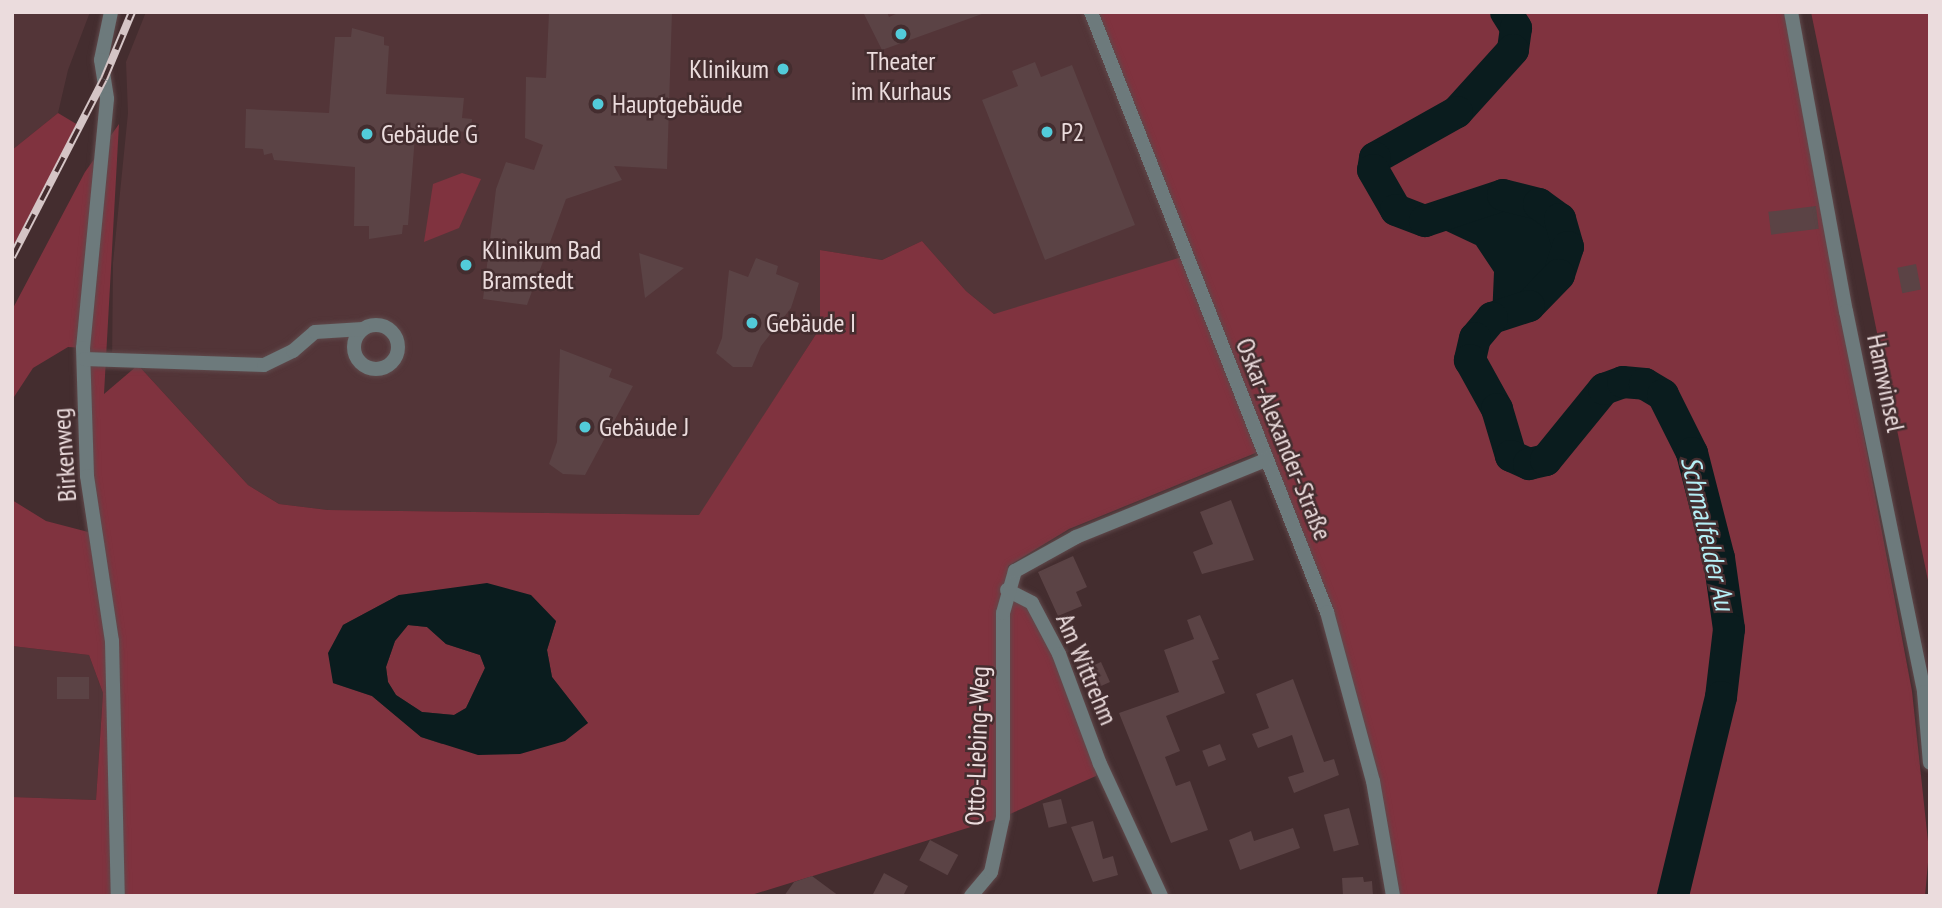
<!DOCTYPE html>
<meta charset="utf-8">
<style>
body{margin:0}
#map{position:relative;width:1942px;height:908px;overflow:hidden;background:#442d2f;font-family:"PT Sans Narrow",sans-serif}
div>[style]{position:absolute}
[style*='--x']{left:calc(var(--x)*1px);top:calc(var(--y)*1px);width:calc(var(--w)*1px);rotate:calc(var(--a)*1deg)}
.built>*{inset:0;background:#533538}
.green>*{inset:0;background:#80333f}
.water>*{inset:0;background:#0a1c1e}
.river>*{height:32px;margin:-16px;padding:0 16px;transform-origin:16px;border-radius:16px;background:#0a1c1e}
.building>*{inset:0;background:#5b4345;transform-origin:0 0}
.roads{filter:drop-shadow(0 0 2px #5f494b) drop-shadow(0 0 2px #5f494b)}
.street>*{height:14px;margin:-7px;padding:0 7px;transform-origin:7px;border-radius:7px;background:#6d7a7c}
.street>.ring{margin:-7px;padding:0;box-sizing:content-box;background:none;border:14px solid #6d7a7c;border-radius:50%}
.rail>*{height:8px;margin-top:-4px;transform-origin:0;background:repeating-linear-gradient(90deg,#442d2f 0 16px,#d5c5c6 0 32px);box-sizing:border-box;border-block:2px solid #d5c5c6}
.dots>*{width:19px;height:19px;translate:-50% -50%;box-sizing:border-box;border:4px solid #442d2f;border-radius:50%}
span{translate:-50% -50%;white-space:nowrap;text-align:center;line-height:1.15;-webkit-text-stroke:5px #442d2f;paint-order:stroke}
.poi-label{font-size:26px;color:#ebdcdd}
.right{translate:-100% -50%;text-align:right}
.left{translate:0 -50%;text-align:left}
.street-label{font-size:26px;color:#ebdcdd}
.water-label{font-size:28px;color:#b5eff6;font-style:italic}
.frame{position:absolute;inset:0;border:14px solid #ebdcdd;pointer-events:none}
</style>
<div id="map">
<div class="built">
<i style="clip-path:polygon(12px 12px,90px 12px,68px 70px,58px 113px,12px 150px)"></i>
<i style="clip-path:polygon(146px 12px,1092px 12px,1185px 256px,1040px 305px,994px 314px,966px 291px,922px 241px,882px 260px,820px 250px,820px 328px,700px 515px,328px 510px,279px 504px,248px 485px,139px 366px,112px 365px,113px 263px,128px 113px,126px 62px)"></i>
<i style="clip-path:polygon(12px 646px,89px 655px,103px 693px,96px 800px,12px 797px)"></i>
</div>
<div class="green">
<i style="clip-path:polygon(evenodd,1091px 12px,1784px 12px,1912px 691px,1929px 851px,1925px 896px,1393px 896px,1327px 612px,1258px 452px,1069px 529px,1008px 566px,1007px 590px,1029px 605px,1056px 656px,1098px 768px,1096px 776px,1003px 817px,748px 896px,12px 896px,12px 797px,96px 800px,103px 693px,89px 655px,12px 646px,12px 500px,46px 521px,92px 533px,83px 348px,68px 347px,33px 368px,12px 400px,12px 310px,85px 172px,119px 124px,104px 394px,138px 365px,248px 485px,279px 504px,328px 510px,699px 515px,820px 328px,820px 250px,882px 260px,922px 241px,966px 291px,994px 314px,1185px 256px,1091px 12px,399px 595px,556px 621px,547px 650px,552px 677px,588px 723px,442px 744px,421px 737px,372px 696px,333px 683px,343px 625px,399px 595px)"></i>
<i style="clip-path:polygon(1811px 12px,1930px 12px,1930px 590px)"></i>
<i style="clip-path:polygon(58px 113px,78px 125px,12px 248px,12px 150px)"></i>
<i style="clip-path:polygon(462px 173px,481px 179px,459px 228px,424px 242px,433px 184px)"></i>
<i style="clip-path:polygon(408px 625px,427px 627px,446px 644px,480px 655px,485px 668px,466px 708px,454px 715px,422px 712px,396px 695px,388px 682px,386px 667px,395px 641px)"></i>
</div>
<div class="water">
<i style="clip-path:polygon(1503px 195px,1539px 204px,1560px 219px,1568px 247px,1559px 275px,1529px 306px,1492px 318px,1494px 272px,1476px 245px,1425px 221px)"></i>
<i style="clip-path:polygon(evenodd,487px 583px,531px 595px,556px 621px,547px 650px,552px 677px,588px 723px,565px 741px,520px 754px,478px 755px,421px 737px,372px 696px,333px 683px,328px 653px,343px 625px,399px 595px,487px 583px,408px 625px,427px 627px,446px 644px,480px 655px,485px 668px,466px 708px,454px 715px,422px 712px,396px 695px,388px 682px,386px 667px,395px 641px,408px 625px)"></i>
</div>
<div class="river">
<i style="--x:1506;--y:12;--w:19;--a:58"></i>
<i style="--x:1516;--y:28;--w:22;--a:98"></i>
<i style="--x:1513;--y:50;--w:84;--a:132.1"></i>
<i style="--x:1457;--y:112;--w:94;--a:150.7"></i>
<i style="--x:1375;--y:158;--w:12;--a:99"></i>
<i style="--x:1373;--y:170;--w:46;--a:60.1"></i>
<i style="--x:1396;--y:210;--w:31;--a:21"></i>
<i style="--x:1425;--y:221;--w:82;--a:-18.4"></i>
<i style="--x:1503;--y:195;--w:37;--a:14"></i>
<i style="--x:1539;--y:204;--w:26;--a:36"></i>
<i style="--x:1560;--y:219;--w:29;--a:74"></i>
<i style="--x:1568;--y:247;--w:29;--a:108"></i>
<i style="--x:1559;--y:275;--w:43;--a:134.1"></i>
<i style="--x:1529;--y:306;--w:39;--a:162"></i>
<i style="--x:1492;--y:318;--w:26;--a:130"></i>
<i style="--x:1475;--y:338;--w:23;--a:103"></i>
<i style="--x:1470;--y:360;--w:56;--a:61.1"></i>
<i style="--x:1497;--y:409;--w:49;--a:73.4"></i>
<i style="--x:1511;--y:456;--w:20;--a:24"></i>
<i style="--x:1529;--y:464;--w:17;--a:-13"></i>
<i style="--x:1546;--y:460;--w:92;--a:-50.8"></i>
<i style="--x:1604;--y:389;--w:20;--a:-20"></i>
<i style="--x:1623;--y:382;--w:22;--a:5"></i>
<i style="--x:1645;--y:384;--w:21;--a:31"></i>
<i style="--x:1663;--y:395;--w:65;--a:63.4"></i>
<i style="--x:1692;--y:453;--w:108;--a:75.6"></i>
<i style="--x:1719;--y:558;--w:72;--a:82"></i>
<i style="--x:1729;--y:629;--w:68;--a:96.7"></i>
<i style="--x:1721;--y:697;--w:205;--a:103.6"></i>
</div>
<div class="building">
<i style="clip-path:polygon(549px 12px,672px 12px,667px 169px,614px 166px,622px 180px,566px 199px,527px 305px,483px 299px,496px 189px,506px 162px,534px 170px,543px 145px,525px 138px,526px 77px,546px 78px)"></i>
<i style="clip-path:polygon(863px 12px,887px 12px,889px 17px,900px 12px,982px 14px,882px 50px)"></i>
<i style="clip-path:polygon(352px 28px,384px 37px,384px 45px,389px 46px,386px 94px,464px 98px,462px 118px,472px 119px,471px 132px,408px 129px,415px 136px,408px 225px,403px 225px,402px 234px,369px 239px,369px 226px,354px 226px,355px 167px,274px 160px,272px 153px,264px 155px,263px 149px,245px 148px,246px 109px,329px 113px,335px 37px,351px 37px)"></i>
<i style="clip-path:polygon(1035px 62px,1041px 77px,1072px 65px,1135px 225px,1045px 260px,982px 100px,1018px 86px,1012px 71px)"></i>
<i style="left:1816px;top:206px;width:23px;height:48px;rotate:83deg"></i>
<i style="clip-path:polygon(639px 253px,684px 268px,645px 298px)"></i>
<i style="clip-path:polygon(756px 258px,778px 266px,776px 274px,799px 283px,791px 308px,761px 346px,752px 367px,733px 367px,716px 353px,722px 338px,729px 270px,748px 277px)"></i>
<i style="left:1916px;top:264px;width:26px;height:19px;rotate:79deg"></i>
<i style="clip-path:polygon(560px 349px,612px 369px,609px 377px,633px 386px,585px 475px,563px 474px,549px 464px,557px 442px)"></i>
<i style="clip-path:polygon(1231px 500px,1254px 560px,1202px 574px,1193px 552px,1213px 544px,1200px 512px)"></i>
<i style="clip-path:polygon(1073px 556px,1087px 587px,1076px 592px,1082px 606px,1058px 616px,1038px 572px)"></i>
<i style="clip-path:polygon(1200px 615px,1219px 659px,1212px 661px,1225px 693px,1166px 716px,1180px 751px,1165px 757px,1176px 786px,1190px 781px,1208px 830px,1171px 843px,1119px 713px,1179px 692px,1164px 650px,1194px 639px,1187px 620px)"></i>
<i style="left:1101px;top:662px;width:22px;height:23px;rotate:66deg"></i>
<i style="left:57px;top:677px;width:32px;height:22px"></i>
<i style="clip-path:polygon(1293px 679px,1324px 762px,1334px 759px,1339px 775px,1294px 793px,1288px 777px,1304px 772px,1292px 735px,1258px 748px,1252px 734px,1269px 728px,1256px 694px)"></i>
<i style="left:1220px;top:744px;width:17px;height:19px;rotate:69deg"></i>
<i style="left:1061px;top:799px;width:25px;height:19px;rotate:76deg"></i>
<i style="left:1349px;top:808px;width:38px;height:26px;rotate:75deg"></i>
<i style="clip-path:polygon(1093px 821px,1103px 859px,1113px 856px,1118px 875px,1093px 882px,1071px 827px)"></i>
<i style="clip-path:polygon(1293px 828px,1300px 848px,1240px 870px,1229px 840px,1251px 831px,1254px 841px)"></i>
<i style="left:930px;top:840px;width:32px;height:23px;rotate:28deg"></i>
<i style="clip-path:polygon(884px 873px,908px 886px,903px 896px,872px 896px)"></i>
<i style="clip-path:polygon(812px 876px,839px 896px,784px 896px,794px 882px)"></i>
<i style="clip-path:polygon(1363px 877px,1364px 882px,1372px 881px,1373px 896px,1343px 896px,1342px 878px)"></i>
</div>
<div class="roads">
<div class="street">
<i style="--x:111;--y:12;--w:49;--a:101.8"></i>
<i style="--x:101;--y:60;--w:39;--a:81"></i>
<i style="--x:107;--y:99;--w:250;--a:95.5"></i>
<i style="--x:83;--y:348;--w:128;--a:88.2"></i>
<i style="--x:87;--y:476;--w:167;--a:81.4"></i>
<i style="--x:112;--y:641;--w:255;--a:88.7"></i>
<i style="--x:1091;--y:12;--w:645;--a:68.53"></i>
<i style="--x:1327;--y:612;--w:175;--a:74.8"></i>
<i style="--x:1373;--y:781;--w:117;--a:80.1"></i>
<i style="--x:1791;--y:12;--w:304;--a:79.6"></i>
<i style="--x:1846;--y:311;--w:389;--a:78.4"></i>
<i style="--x:1924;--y:692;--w:71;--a:85.2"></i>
<i class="ring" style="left:354px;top:325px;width:30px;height:30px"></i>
<i style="--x:84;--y:359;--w:180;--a:1.9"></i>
<i style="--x:264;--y:365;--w:32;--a:-26"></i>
<i style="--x:293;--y:351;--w:29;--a:-41"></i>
<i style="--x:315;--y:332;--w:48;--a:-3.6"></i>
<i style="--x:1007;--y:590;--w:28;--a:27"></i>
<i style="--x:1032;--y:603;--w:58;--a:62.1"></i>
<i style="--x:1059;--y:654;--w:117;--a:69.6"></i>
<i style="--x:1100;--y:764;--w:145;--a:65.2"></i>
<i style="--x:971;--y:896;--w:31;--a:-50"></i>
<i style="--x:991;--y:872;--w:56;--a:-77.7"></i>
<i style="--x:1003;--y:817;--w:204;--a:-90"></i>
<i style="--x:1003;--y:613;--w:44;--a:-74.1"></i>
<i style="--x:1015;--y:571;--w:70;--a:-29.1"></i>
<i style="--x:1076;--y:537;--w:205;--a:-22.1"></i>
</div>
</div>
<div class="rail">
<i style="--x:12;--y:257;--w:200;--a:-62.7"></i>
<i style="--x:104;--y:79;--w:73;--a:-67.3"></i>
</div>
<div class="dots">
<i style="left:901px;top:34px;background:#52cbd9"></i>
<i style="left:783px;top:69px;background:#52cbd9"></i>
<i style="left:598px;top:104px;background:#52cbd9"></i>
<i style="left:1047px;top:132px;background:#52cbd9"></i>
<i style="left:367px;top:134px;background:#52cbd9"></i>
<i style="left:466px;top:265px;background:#52cbd9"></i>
<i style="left:752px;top:323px;background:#52cbd9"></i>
<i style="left:585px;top:427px;background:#52cbd9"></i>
</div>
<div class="poi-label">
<span style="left:901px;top:76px">Theater<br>im Kurhaus</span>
<span class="right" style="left:769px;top:69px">Klinikum</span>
<span class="left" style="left:612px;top:104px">Hauptgebäude</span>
<span class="left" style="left:1061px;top:132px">P2</span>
<span class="left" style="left:381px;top:134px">Gebäude G</span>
<span class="left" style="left:482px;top:265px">Klinikum Bad<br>Bramstedt</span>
<span class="left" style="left:766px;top:323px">Gebäude I</span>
<span class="left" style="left:599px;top:427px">Gebäude J</span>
</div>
<div class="street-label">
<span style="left:1886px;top:383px;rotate:78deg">Hamwinsel</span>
<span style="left:1284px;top:439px;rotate:68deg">Oskar-Alexander-Straße</span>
<span style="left:64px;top:455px;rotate:-94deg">Birkenweg</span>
<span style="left:1087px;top:669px;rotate:67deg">Am Wittrehm</span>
<span style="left:977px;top:746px;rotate:-88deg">Otto-Liebing-Weg</span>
</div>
<div class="water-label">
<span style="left:1708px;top:533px;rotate:77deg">Schmalfelder Au</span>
</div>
<div class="frame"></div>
</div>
